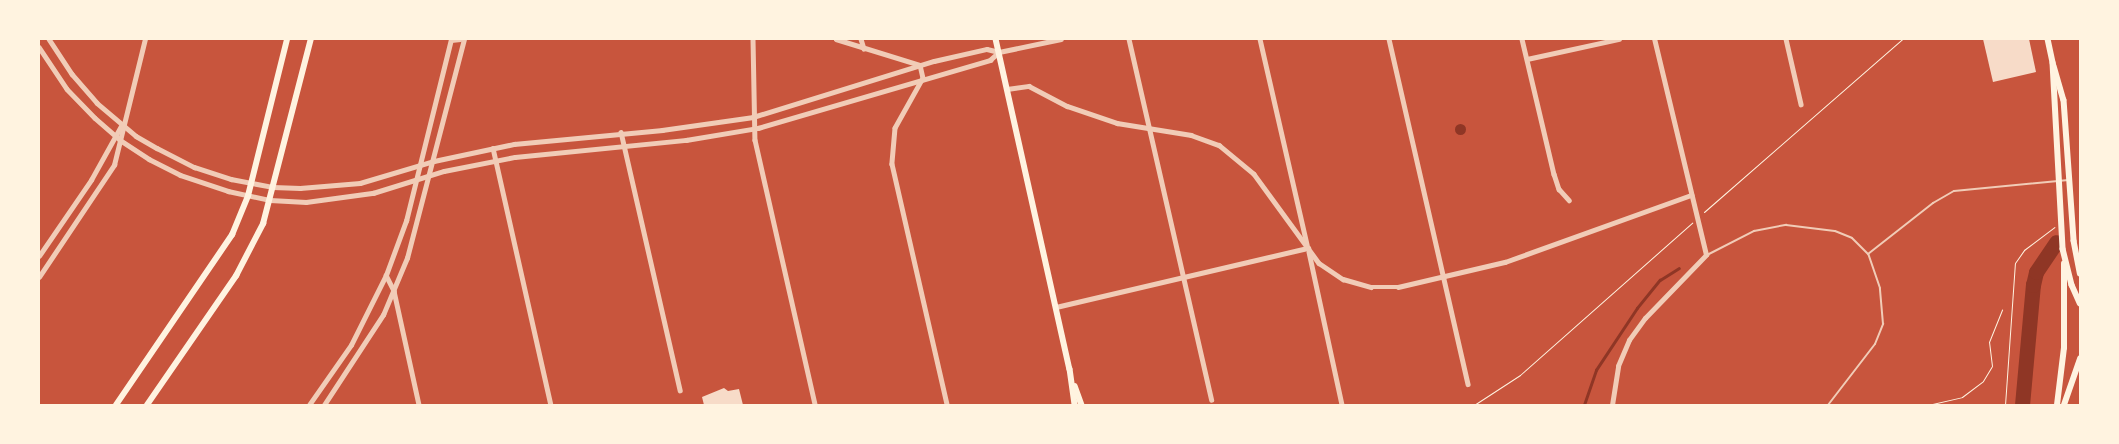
<!DOCTYPE html>
<style>
body{margin:0}
#map{position:relative;width:2119px;height:444px;overflow:hidden;background:#c8553d;font-family:"Sofia Sans Condensed",sans-serif}
div>[style]{position:absolute}
[style*='--x']{left:calc(var(--x)*1px);top:calc(var(--y)*1px);width:calc(var(--w)*1px);rotate:calc(var(--a)*1deg)}
.water>*{inset:0;background:#8f3625}
.round{border-radius:50%}
.stream>*{height:2.5px;margin:-1.25px;padding:0 1.25px;transform-origin:1.25px;border-radius:1.25px;background:#8f3625}
.river>*{height:15px;margin:-7.5px;padding:0 7.5px;transform-origin:7.5px;border-radius:7.5px;background:#8f3625}
.building>*{inset:0;background:#f7dbc8}
.path>*{height:1px;margin:-0.5px;padding:0 0.5px;transform-origin:0.5px;border-radius:0.5px;background:#fff3e0}
.service>*{height:2px;margin:-1px;padding:0 1px;transform-origin:1px;border-radius:1px;background:#f1ccb7}
.minor>*{height:4.5px;margin:-2.25px;padding:0 2.25px;transform-origin:2.25px;border-radius:2.25px;background:#f1ccb7}
.secondary>*{height:5.5px;margin:-2.75px;padding:0 2.75px;transform-origin:2.75px;border-radius:2.75px;background:#fff3e0}
span{translate:-50% -50%;white-space:nowrap;text-align:center;line-height:1.15;-webkit-text-stroke:5px #fff3e0;paint-order:stroke}
.frame{position:absolute;inset:0;border:40px solid #fff3e0;pointer-events:none}
</style>
<div id="map">
<div class="water">
<i class="round" style="left:1454.5px;top:123.5px;width:11px;height:11px"></i>
</div>
<div class="stream">
<i style="--x:1584;--y:405;--w:37;--a:-71"></i>
<i style="--x:1596;--y:370;--w:74;--a:-56.5"></i>
<i style="--x:1637;--y:308;--w:36;--a:-51"></i>
<i style="--x:1660;--y:280;--w:22;--a:-32"></i>
</div>
<div class="river">
<i style="--x:2022;--y:405;--w:121;--a:-84.8"></i>
<i style="--x:2033;--y:285;--w:13;--a:-77"></i>
<i style="--x:2036;--y:272;--w:36;--a:-56"></i>
</div>
<div class="building">
<i style="clip-path:polygon(1983px 39px,2029px 39px,2036px 72px,1993px 82px)"></i>
<i style="clip-path:polygon(724px 388px,728px 391px,739px 389px,743px 405px,704px 405px,702px 397px)"></i>
</div>
<div class="path">
<i style="--x:1704;--y:212;--w:263;--a:-41.1"></i>
<i style="--x:1474;--y:405;--w:55;--a:-33.1"></i>
<i style="--x:1520;--y:375;--w:230;--a:-41.5"></i>
<i style="--x:1928;--y:405;--w:35;--a:-13"></i>
<i style="--x:1962;--y:397;--w:26;--a:-37"></i>
<i style="--x:1983;--y:381;--w:17;--a:-59"></i>
<i style="--x:1992;--y:366;--w:24;--a:-97"></i>
<i style="--x:1989;--y:342;--w:35;--a:-68"></i>
<i style="--x:2005;--y:405;--w:142;--a:-86"></i>
<i style="--x:2015;--y:263;--w:16;--a:-55"></i>
<i style="--x:2024;--y:250;--w:38;--a:-37"></i>
</div>
<div class="service">
<i style="--x:1707;--y:255;--w:53;--a:-27.1"></i>
<i style="--x:1754;--y:231;--w:33;--a:-11"></i>
<i style="--x:1786;--y:225;--w:49;--a:7"></i>
<i style="--x:1835;--y:231;--w:18;--a:22"></i>
<i style="--x:1852;--y:238;--w:23;--a:45"></i>
<i style="--x:1868;--y:254;--w:83;--a:-38.1"></i>
<i style="--x:1933;--y:203;--w:24;--a:-30"></i>
<i style="--x:1954;--y:191;--w:115;--a:-5.5"></i>
<i style="--x:1828;--y:405;--w:77;--a:-52.4"></i>
<i style="--x:1875;--y:344;--w:22;--a:-68"></i>
<i style="--x:1883;--y:324;--w:36;--a:-95"></i>
<i style="--x:1880;--y:288;--w:36;--a:-109"></i>
</div>
<div class="minor">
<i style="--x:49;--y:39;--w:42;--a:56.7"></i>
<i style="--x:72;--y:74;--w:38;--a:49"></i>
<i style="--x:97;--y:103;--w:51;--a:40.2"></i>
<i style="--x:136;--y:136;--w:24;--a:30"></i>
<i style="--x:157;--y:148;--w:42;--a:27.2"></i>
<i style="--x:194;--y:167;--w:39;--a:18"></i>
<i style="--x:231;--y:179;--w:43;--a:10.8"></i>
<i style="--x:273;--y:187;--w:27;--a:2"></i>
<i style="--x:300;--y:188;--w:60;--a:-4.8"></i>
<i style="--x:360;--y:183;--w:77;--a:-16.6"></i>
<i style="--x:434;--y:161;--w:82;--a:-12"></i>
<i style="--x:514;--y:144;--w:149;--a:-5.4"></i>
<i style="--x:662;--y:130;--w:92;--a:-8.1"></i>
<i style="--x:753;--y:117;--w:189;--a:-17.2"></i>
<i style="--x:934;--y:61;--w:54;--a:-12.8"></i>
<i style="--x:987;--y:49;--w:12;--a:14"></i>
<i style="--x:753;--y:39;--w:101;--a:88.9"></i>
<i style="--x:755;--y:140;--w:272;--a:77.2"></i>
<i style="--x:836;--y:39;--w:88;--a:17.2"></i>
<i style="--x:920;--y:65;--w:13;--a:77"></i>
<i style="--x:923;--y:78;--w:57;--a:119.2"></i>
<i style="--x:895;--y:128;--w:36;--a:95"></i>
<i style="--x:892;--y:164;--w:247;--a:77.1"></i>
<i style="--x:861;--y:39;--w:10;--a:73"></i>
<i style="--x:1129;--y:39;--w:370;--a:77.1"></i>
<i style="--x:1260;--y:39;--w:211;--a:77.1"></i>
<i style="--x:1389;--y:39;--w:354;--a:77.1"></i>
<i style="--x:1522;--y:39;--w:139;--a:76.7"></i>
<i style="--x:1554;--y:174;--w:16;--a:72"></i>
<i style="--x:1559;--y:189;--w:15;--a:48"></i>
<i style="--x:1786;--y:39;--w:67;--a:77"></i>
<i style="--x:451;--y:40;--w:9;--a:-6"></i>
<i style="--x:39;--y:47;--w:50;--a:56.3"></i>
<i style="--x:67;--y:89;--w:40;--a:46"></i>
<i style="--x:95;--y:118;--w:33;--a:41"></i>
<i style="--x:120;--y:140;--w:35;--a:33"></i>
<i style="--x:149;--y:159;--w:35;--a:27"></i>
<i style="--x:180;--y:175;--w:51;--a:18.4"></i>
<i style="--x:228;--y:191;--w:43;--a:12.1"></i>
<i style="--x:270;--y:200;--w:36;--a:3"></i>
<i style="--x:306;--y:202;--w:68;--a:-7.7"></i>
<i style="--x:373;--y:193;--w:74;--a:-17.2"></i>
<i style="--x:444;--y:171;--w:72;--a:-11.2"></i>
<i style="--x:515;--y:157;--w:172;--a:-5.7"></i>
<i style="--x:686;--y:140;--w:73;--a:-9.5"></i>
<i style="--x:758;--y:128;--w:242;--a:-16.3"></i>
<i style="--x:990;--y:60;--w:12;--a:-42"></i>
<i style="--x:999;--y:52;--w:63;--a:-11.8"></i>
<i style="--x:1527;--y:59;--w:94;--a:-12.3"></i>
<i style="--x:1007;--y:89;--w:22;--a:-8"></i>
<i style="--x:1029;--y:86;--w:43;--a:27.8"></i>
<i style="--x:1067;--y:106;--w:53;--a:18.8"></i>
<i style="--x:1117;--y:123;--w:75;--a:9.2"></i>
<i style="--x:1191;--y:135;--w:30;--a:20"></i>
<i style="--x:1219;--y:145;--w:45;--a:39.6"></i>
<i style="--x:1254;--y:174;--w:110;--a:53.9"></i>
<i style="--x:1319;--y:263;--w:29;--a:34"></i>
<i style="--x:1343;--y:279;--w:29;--a:16"></i>
<i style="--x:1371;--y:287;--w:27;--a:0"></i>
<i style="--x:1398;--y:287;--w:110;--a:-13.2"></i>
<i style="--x:1505;--y:262;--w:198;--a:-19.8"></i>
<i style="--x:621;--y:132;--w:265;--a:77.1"></i>
<i style="--x:493;--y:148;--w:263;--a:77.3"></i>
<i style="--x:1309;--y:252;--w:157;--a:77.8"></i>
<i style="--x:39;--y:256;--w:92;--a:-55.6"></i>
<i style="--x:91;--y:180;--w:62;--a:-60.9"></i>
<i style="--x:386;--y:275;--w:18;--a:63"></i>
<i style="--x:394;--y:291;--w:117;--a:77.6"></i>
<i style="--x:39;--y:277;--w:135;--a:-56.2"></i>
<i style="--x:114;--y:165;--w:130;--a:-76.2"></i>
<i style="--x:1056;--y:307;--w:259;--a:-13.2"></i>
<i style="--x:309;--y:405;--w:73;--a:-55"></i>
<i style="--x:351;--y:345;--w:78;--a:-63.4"></i>
<i style="--x:386;--y:275;--w:58;--a:-69.7"></i>
<i style="--x:406;--y:221;--w:187;--a:-76.1"></i>
<i style="--x:324;--y:405;--w:108;--a:-56.8"></i>
<i style="--x:383;--y:315;--w:62;--a:-67.2"></i>
<i style="--x:407;--y:258;--w:226;--a:-75.4"></i>
<i style="--x:1612;--y:405;--w:39;--a:-81"></i>
<i style="--x:1618;--y:366;--w:28;--a:-67"></i>
<i style="--x:1629;--y:340;--w:27;--a:-54"></i>
<i style="--x:1645;--y:318;--w:88;--a:-45.9"></i>
<i style="--x:1706;--y:255;--w:222;--a:-103.5"></i>
</div>
<div class="secondary">
<i style="--x:996;--y:39;--w:338;--a:77.4"></i>
<i style="--x:1070;--y:369;--w:36;--a:82"></i>
<i style="--x:2048;--y:39;--w:25;--a:78"></i>
<i style="--x:2053;--y:63;--w:186;--a:86.9"></i>
<i style="--x:2063;--y:249;--w:37;--a:76"></i>
<i style="--x:2072;--y:285;--w:20;--a:66"></i>
<i style="--x:2054;--y:66;--w:35;--a:74"></i>
<i style="--x:2064;--y:100;--w:141;--a:85.9"></i>
<i style="--x:2074;--y:241;--w:33;--a:79"></i>
<i style="--x:1075;--y:386;--w:20;--a:70"></i>
<i style="--x:116;--y:405;--w:206;--a:-55.7"></i>
<i style="--x:232;--y:235;--w:42;--a:-67.7"></i>
<i style="--x:248;--y:196;--w:162;--a:-76"></i>
<i style="--x:147;--y:405;--w:157;--a:-55.4"></i>
<i style="--x:236;--y:276;--w:59;--a:-62.6"></i>
<i style="--x:263;--y:224;--w:191;--a:-75.5"></i>
<i style="--x:2057;--y:405;--w:57;--a:-83"></i>
<i style="--x:2064;--y:348;--w:84;--a:-90"></i>
<i style="--x:2064;--y:405;--w:49;--a:-70.8"></i>
</div>
<div class="frame"></div>
</div>
